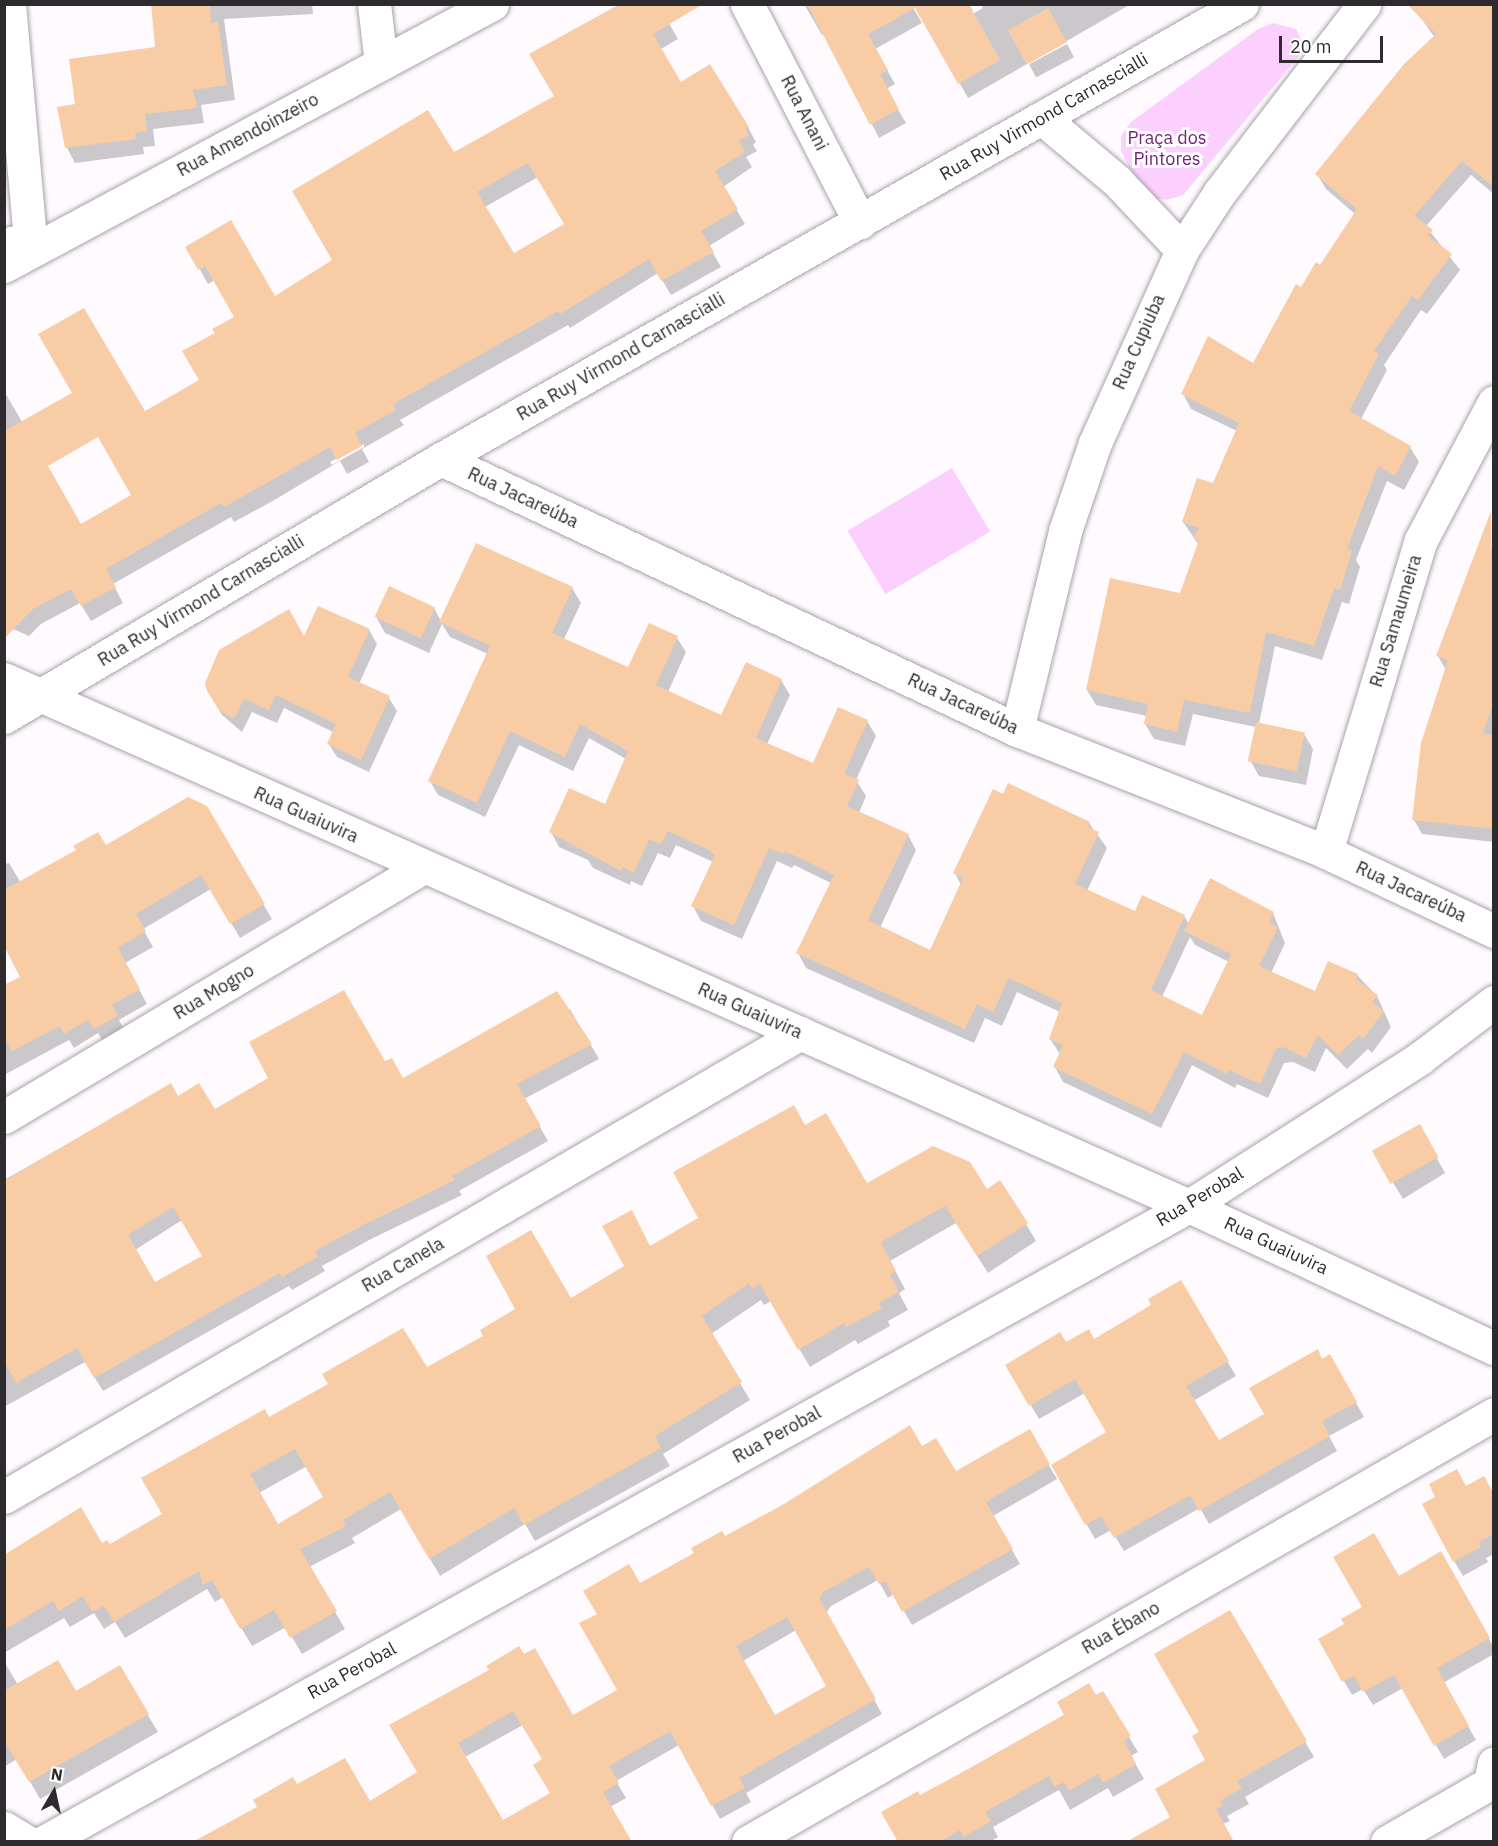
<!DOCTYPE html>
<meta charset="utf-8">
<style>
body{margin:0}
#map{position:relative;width:1498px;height:1846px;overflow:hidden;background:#fefafe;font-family:"IBM Plex Sans",sans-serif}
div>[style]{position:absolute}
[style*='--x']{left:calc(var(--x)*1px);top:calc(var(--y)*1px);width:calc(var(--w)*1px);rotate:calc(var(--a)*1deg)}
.green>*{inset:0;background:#fbd0ff;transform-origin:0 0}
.shadow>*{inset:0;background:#0003;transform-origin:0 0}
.building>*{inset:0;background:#f8cda6;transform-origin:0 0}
.roads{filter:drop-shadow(0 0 2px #a9a2a9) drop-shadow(0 0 2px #a9a2a9)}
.minor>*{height:33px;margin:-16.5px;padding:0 16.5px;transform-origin:16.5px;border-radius:16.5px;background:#fff}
.tertiary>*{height:33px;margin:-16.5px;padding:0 16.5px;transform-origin:16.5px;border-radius:16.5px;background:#fff}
span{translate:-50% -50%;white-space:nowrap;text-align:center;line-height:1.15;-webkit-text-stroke:6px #fff;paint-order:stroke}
.street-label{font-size:18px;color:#2d2b2d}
.park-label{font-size:18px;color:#702678}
.frame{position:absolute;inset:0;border:6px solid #2d2b2d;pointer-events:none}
.north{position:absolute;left:24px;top:1762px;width:60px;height:60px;-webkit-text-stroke:4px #fff;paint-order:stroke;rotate:9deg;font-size:16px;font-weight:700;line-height:24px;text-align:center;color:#2d2b2d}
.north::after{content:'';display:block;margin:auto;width:21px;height:27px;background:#2d2b2d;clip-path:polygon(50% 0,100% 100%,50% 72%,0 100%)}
.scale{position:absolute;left:1279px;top:36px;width:104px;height:27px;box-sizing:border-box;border:3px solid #2d2b2d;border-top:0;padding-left:8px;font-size:18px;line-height:21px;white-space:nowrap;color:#2d2b2d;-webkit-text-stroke:4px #fff;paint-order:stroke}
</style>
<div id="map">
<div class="green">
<i style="clip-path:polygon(1273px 23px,1296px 29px,1302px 42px,1299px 56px,1183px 195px,1167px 200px,1155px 198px,1132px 174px,1121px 150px,1121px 136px,1131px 122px,1258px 29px)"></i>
<i style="left:952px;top:468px;width:74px;height:122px;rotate:59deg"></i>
</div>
<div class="shadow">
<i style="clip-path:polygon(153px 4px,312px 4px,313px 14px,224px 19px,235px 100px,201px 105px,204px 123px,153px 129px,155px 146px,143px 147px,144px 154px,75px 163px,67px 148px,59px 108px,77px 106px,156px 48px)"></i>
<i style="clip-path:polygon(evenodd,658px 4px,678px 39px,661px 49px,680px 84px,748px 127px,756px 142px,753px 145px,757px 151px,746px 157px,752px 167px,723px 187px,745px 224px,709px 246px,721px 267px,671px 295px,658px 273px,570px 328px,568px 325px,400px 420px,404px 425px,362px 449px,369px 462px,347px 474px,340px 461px,271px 502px,234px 522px,231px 517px,113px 584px,123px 603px,91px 621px,80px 603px,41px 624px,29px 636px,4px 625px,80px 526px,133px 495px,144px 413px,201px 380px,216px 334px,236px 317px,215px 280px,208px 284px,187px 247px,274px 298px,334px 261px,453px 154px,556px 96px,658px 4px,538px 177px,566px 224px,514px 255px,485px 207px,538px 177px,658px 4px,364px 444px,364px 447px,332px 465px,330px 462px,364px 444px)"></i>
<i style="clip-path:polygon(804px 4px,911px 4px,922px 23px,875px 49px,895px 84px,886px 89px,906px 123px,879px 138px,825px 34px,822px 35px)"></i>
<i style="clip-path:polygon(981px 4px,1131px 4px,968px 98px,933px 36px,983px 8px)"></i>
<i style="clip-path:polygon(1494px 4px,1494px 194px,1471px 175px,1426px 226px,1460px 270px,1427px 314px,1421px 310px,1384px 365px,1387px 370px,1361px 419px,1410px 447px,1419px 462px,1404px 490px,1387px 481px,1356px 560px,1360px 567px,1349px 604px,1342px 602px,1322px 660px,1275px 646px,1259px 724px,1304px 734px,1313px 749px,1306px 785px,1259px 776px,1250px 760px,1256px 727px,1193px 714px,1185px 746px,1154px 739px,1145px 724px,1147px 716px,1096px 705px,1087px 690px,1181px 595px,1199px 545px,1183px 522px,1214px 485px,1237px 431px,1191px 409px,1183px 394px,1254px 365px,1301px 289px,1321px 267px,1355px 214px,1326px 189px,1317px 174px,1435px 38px,1419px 15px)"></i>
<i style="left:1067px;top:44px;width:15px;height:43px;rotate:62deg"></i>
<i style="clip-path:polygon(4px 391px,31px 437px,4px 452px)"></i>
<i style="clip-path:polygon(1480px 544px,1494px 550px,1494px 842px,1422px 834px,1414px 820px,1446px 670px,1438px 656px)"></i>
<i style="clip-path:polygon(evenodd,572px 588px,581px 603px,564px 639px,629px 669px,650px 625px,677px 638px,686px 652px,668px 692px,722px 717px,781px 680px,790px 695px,767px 744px,814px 765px,867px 721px,876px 736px,856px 780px,866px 796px,859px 813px,908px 835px,916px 850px,880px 928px,931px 952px,961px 885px,955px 873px,1089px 823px,1107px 848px,1087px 891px,1135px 913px,1184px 916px,1189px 924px,1273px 913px,1285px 943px,1271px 973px,1316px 993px,1357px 975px,1377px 996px,1391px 1027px,1372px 1053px,1368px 1049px,1347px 1069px,1326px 1048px,1315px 1072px,1293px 1062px,1284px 1063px,1268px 1098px,1237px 1084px,1235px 1088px,1192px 1065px,1161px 1128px,1063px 1082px,1055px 1067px,1060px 1054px,1050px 1039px,1060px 1012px,1017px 992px,1002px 1026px,985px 1018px,974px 1043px,806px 968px,798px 953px,831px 883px,794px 865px,792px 868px,777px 861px,742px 939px,701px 921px,693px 906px,713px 862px,676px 845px,670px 858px,658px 853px,642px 886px,631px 881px,630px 885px,593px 868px,588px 860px,559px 847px,551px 832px,606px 806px,626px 759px,589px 738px,573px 771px,519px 745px,485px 817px,438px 795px,430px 781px,488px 654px,450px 637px,442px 624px,429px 653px,385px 633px,376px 617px,434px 608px,441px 621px,572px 588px,1190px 937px,1195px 945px,1229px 962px,1202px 1017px,1162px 997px,1190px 937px)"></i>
<i style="clip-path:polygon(369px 630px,377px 644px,359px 684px,389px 698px,397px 711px,369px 772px,337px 757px,328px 743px,333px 732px,284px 708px,277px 723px,252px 712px,242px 732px,222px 715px,213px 700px,304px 639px)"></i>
<i style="clip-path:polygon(206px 807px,272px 919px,240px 938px,211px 889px,143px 929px,153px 947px,125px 963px,147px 1004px,119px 1020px,125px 1031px,104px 1043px,98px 1033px,74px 1048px,69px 1040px,4px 1075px,4px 988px,22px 978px,4px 942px,4px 864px,9px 863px,21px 883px)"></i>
<i style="clip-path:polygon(evenodd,570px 1009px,599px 1059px,524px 1099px,548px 1141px,459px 1191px,462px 1195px,371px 1239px,322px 1266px,325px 1271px,292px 1290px,289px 1286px,103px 1391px,85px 1362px,4px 1407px,4px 1180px,171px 1085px,178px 1098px,214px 1111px,385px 1063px,403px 1080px,570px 1009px,182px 1220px,204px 1257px,155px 1284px,135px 1250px,182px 1220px)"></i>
<i style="clip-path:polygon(evenodd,805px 1126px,867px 1186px,986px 1191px,1026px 1224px,1036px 1241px,988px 1273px,956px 1223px,890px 1261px,905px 1289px,899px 1293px,908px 1310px,888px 1321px,890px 1326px,858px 1344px,855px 1340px,810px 1367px,771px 1301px,764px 1305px,761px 1300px,711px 1334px,750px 1400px,663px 1454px,670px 1466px,535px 1541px,525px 1524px,440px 1576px,401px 1509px,352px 1538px,355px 1543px,309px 1567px,345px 1629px,302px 1654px,286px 1627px,252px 1646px,223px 1597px,215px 1602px,207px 1589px,125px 1638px,115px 1622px,104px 1629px,94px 1613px,70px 1627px,64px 1618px,4px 1653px,4px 1557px,110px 1546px,164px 1514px,269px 1419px,426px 1369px,571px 1300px,700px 1219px,805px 1126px,307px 1466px,325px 1498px,278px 1526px,259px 1493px,307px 1466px)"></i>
<i style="clip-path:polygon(1419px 1126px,1445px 1173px,1403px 1199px,1384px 1168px)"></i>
<i style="clip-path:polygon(1180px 1282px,1236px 1376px,1193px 1401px,1218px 1442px,1266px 1415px,1330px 1356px,1364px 1417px,1329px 1436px,1337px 1451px,1209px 1524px,1200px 1508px,1124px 1551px,1111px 1530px,1095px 1539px,1053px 1465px,1108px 1432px,1085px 1393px,1039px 1419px,1007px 1365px,1066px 1344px,1094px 1341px,1153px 1306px)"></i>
<i style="clip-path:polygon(evenodd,1029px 1431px,1057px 1479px,993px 1516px,1020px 1564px,912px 1625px,894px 1594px,888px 1598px,878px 1580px,831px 1606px,826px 1613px,882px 1714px,746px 1793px,751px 1802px,720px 1819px,679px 1745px,616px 1781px,626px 1798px,610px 1807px,630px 1842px,193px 1842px,297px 1786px,369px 1803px,419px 1772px,491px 1670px,573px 1717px,619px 1691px,599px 1614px,639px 1585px,724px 1538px,922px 1448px,955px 1473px,1029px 1431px,796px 1630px,828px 1686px,774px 1717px,743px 1661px,796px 1630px,1029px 1431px,523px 1725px,544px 1760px,552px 1794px,502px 1822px,465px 1757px,523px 1725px)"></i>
<i style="clip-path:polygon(1466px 1488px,1494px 1496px,1494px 1554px,1486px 1558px,1488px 1562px,1463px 1576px,1454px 1561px,1437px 1497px)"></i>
<i style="clip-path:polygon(1440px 1553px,1494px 1648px,1494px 1654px,1443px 1683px,1476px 1740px,1444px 1759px,1403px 1688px,1373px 1705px,1363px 1689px,1352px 1695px,1320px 1640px,1346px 1625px,1398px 1578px)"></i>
<i style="clip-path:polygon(1230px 1612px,1314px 1757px,1245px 1797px,1249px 1804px,1227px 1816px,1230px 1821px,1223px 1824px,1172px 1818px,1207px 1761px,1201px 1733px)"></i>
<i style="clip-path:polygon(4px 1661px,18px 1685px,75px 1693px,119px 1667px,158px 1732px,40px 1799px,17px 1759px,4px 1767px)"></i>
<i style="clip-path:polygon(1096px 1697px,1129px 1737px,1138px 1752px,1131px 1756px,1144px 1779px,1113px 1797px,1108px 1788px,1070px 1810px,1059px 1790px,993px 1827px,998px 1837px,990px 1842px,900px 1842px,919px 1797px)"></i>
</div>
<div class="building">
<i style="clip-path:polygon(151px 4px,210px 4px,211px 23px,218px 22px,227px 85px,193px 90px,197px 108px,145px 114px,147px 131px,135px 133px,136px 139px,65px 148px,57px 107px,75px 104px,69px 59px,155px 47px)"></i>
<i style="clip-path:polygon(evenodd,620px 4px,703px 4px,653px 34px,681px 82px,710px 64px,749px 127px,745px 129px,749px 135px,739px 141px,745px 152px,715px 171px,738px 209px,701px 231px,714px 252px,661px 281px,649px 259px,560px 314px,558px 311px,393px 404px,396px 410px,355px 433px,362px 446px,337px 460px,330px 447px,224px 507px,221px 503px,106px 569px,116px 587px,81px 606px,71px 589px,33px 609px,4px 639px,4px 431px,72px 393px,38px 334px,84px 308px,145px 411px,199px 380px,182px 351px,215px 333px,212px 329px,234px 317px,205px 266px,198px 270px,185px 247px,231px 220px,275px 296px,332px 260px,292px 191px,428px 110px,454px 152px,492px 131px,554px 96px,529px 54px,620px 4px,528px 163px,564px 224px,514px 253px,477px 192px,528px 163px,620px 4px,98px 437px,131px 495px,81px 524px,48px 466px,98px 437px)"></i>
<i style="clip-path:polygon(807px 4px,969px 4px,1000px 60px,958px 84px,915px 8px,868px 34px,888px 70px,880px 74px,899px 109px,870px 125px)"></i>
<i style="clip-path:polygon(1407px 4px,1494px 4px,1494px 187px,1462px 161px,1414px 216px,1433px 230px,1428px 236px,1452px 254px,1418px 300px,1412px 296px,1374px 351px,1379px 354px,1349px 411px,1411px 446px,1395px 476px,1378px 466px,1347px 549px,1352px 551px,1340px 590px,1334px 588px,1314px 646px,1266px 632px,1250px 713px,1184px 700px,1177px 732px,1144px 724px,1148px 704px,1086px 690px,1110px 578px,1180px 593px,1199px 540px,1193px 538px,1199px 528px,1182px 522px,1197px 478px,1213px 483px,1239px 423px,1181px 394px,1208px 336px,1253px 363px,1296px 284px,1301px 287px,1316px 262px,1320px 265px,1357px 209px,1315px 174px,1404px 64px,1436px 34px)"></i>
<i style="left:1048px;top:8px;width:39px;height:46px;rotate:61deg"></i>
<i style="clip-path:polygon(1491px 511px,1494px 701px,1483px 733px,1494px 736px,1494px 829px,1412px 820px,1421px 743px,1448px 660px,1436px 656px)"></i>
<i style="clip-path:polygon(476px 543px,573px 587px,552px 633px,628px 667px,649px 623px,678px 636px,656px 685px,721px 715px,746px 662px,782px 679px,756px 738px,813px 763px,838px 707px,868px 720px,844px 774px,859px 780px,847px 806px,909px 834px,868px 920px,930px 950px,963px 878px,953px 873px,993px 789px,1003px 794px,1008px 783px,1090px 822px,1088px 827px,1099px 832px,1075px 884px,1135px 911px,1142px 895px,1185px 915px,1151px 990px,1202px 1015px,1231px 954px,1184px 931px,1210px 878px,1274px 912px,1269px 923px,1278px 927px,1259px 966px,1315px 991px,1328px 961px,1358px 974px,1356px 979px,1378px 995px,1372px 1002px,1384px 1011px,1363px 1039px,1359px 1035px,1338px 1055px,1318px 1035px,1306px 1058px,1283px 1047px,1276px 1049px,1260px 1084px,1229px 1070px,1227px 1074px,1184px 1052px,1152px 1114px,1053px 1067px,1063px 1045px,1049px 1039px,1062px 1003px,1009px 978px,993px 1012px,977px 1004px,965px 1029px,796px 953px,834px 875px,785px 851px,784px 854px,769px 848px,734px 925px,691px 906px,715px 855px,709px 850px,668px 831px,661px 844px,649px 839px,634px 873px,623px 867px,621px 871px,549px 832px,569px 788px,605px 804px,628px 751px,580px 724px,565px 757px,510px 731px,477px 803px,428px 781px,490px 646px,439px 622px)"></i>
<i style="left:389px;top:586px;width:51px;height:34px;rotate:25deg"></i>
<i style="clip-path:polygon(318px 606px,370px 629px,348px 677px,390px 696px,361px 760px,327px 744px,336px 724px,276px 695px,269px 710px,244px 699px,234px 719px,219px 710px,207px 691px,205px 683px,219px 650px,289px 609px,304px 636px)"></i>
<i style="left:1256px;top:722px;width:50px;height:40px;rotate:12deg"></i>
<i style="clip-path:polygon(188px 797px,207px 806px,265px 904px,230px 924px,201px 875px,136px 914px,146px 931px,118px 948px,140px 989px,112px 1005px,118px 1015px,94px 1029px,88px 1020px,64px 1034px,60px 1026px,12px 1051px,4px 1037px,4px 985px,20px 977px,4px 946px,4px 890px,76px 850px,73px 846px,98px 832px,106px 845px)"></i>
<i style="clip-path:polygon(evenodd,344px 990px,385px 1061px,392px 1058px,403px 1078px,557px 991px,592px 1044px,517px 1084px,541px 1126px,452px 1176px,455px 1180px,363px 1225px,315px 1251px,318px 1257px,282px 1277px,280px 1273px,94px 1378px,77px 1348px,16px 1383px,4px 1361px,4px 1181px,171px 1083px,178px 1096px,199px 1083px,215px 1109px,268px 1078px,249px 1042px,344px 990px,173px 1207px,202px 1256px,155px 1282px,128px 1235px,173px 1207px)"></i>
<i style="clip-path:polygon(evenodd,794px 1105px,805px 1125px,826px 1113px,867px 1183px,933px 1146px,970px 1162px,987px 1189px,1000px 1180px,1028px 1223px,977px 1256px,945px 1206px,881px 1242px,896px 1271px,890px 1275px,899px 1292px,879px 1303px,882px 1308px,846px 1327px,844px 1323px,798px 1350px,760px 1284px,752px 1289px,749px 1283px,702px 1316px,742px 1382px,655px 1436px,661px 1448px,524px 1525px,514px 1508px,429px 1559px,390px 1492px,343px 1520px,346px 1526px,300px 1549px,337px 1611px,290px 1638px,274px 1610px,240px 1629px,212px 1580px,203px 1585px,199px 1571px,114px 1622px,104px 1606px,92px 1612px,83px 1596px,59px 1611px,53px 1601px,4px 1630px,4px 1555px,81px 1507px,102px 1543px,107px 1540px,110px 1544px,162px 1514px,141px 1478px,265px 1409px,269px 1417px,328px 1384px,322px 1374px,403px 1328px,427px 1367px,483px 1336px,480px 1330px,515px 1309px,486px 1256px,531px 1230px,571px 1298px,624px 1266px,602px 1226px,632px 1210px,650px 1246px,698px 1218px,673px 1172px,794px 1105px,295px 1449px,323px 1497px,278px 1524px,250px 1474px,295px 1449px)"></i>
<i style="left:1420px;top:1124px;width:38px;height:55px;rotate:61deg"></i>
<i style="clip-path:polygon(1181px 1280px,1229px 1361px,1186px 1386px,1219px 1440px,1264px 1414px,1249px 1388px,1318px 1349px,1322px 1359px,1330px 1354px,1357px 1402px,1322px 1421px,1330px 1436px,1199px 1511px,1190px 1495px,1114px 1538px,1101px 1516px,1085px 1525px,1051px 1465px,1106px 1432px,1075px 1379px,1029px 1406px,1005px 1365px,1060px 1332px,1066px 1342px,1089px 1329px,1094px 1339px,1151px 1305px,1148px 1299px)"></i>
<i style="clip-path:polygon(evenodd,910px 1425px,922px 1446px,936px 1438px,956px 1471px,1030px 1429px,1050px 1464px,986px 1502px,1013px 1549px,902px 1612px,885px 1581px,879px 1584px,869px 1567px,823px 1592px,819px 1598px,876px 1699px,739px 1778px,745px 1788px,711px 1806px,670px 1731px,609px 1766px,619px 1783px,603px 1792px,632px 1842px,193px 1842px,257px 1807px,253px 1800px,293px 1777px,297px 1784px,345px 1758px,370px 1801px,417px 1772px,389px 1725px,489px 1670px,486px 1666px,519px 1646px,524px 1654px,535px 1648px,573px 1715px,617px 1690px,579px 1623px,597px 1614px,583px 1591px,629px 1564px,640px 1583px,694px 1553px,691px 1548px,722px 1531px,725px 1536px,784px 1504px,910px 1425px,787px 1617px,826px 1686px,775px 1715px,736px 1646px,787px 1617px,910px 1425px,513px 1711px,542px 1759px,533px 1765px,550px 1793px,503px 1820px,458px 1743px,513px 1711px)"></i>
<i style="clip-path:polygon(1457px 1469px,1466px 1486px,1484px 1476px,1494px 1494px,1494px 1534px,1479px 1542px,1481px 1547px,1453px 1562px,1422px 1504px,1435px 1497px,1429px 1484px)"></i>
<i style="clip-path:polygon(1374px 1533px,1399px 1576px,1441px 1551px,1490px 1638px,1437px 1668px,1469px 1726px,1434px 1746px,1394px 1675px,1363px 1692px,1354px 1676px,1342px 1682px,1318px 1639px,1344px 1624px,1341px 1619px,1362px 1607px,1333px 1557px)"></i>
<i style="clip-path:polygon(1230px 1610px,1307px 1741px,1237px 1781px,1242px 1788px,1220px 1801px,1223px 1806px,1216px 1809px,1234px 1842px,1126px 1842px,1170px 1817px,1155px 1789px,1205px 1760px,1192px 1736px,1199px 1732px,1154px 1654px)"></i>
<i style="clip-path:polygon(58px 1660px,76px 1691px,120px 1665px,149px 1714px,29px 1782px,4px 1741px,4px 1691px)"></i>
<i style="clip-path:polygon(1089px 1683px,1096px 1695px,1103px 1691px,1131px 1736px,1124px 1741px,1136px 1764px,1103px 1783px,1098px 1774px,1069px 1791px,1064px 1782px,1055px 1787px,1049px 1776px,985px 1812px,991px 1821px,964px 1837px,960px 1830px,940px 1842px,898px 1842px,881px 1812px,918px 1791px,920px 1795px,963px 1772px,1064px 1715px,1057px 1702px)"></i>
</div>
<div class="roads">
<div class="minor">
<i style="--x:9;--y:4;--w:248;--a:84.9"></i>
<i style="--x:31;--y:251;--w:21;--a:-157"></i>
<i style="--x:374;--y:4;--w:60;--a:83.3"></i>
<i style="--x:747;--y:4;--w:246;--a:62.6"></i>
<i style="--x:1042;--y:118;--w:98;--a:40"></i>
<i style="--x:1117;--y:181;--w:95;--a:46.7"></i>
<i style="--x:4;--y:266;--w:554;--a:-28.23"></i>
<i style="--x:441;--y:459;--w:637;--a:25.2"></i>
<i style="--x:1017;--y:730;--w:332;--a:21.5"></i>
<i style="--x:1326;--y:852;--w:186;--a:25.2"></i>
<i style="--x:4;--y:679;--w:1297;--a:23.98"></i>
<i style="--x:1189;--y:1206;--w:336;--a:25"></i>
<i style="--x:1017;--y:730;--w:205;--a:-76.4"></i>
<i style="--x:1065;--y:531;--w:93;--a:-71.2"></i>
<i style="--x:1095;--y:443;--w:212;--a:-65.7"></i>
<i style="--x:1182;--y:250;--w:69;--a:-56.8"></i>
<i style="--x:1220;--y:192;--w:237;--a:-52.5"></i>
<i style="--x:1326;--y:852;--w:326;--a:-73.1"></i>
<i style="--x:1421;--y:540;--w:156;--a:-62.1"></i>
<i style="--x:4;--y:1117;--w:489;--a:-30.8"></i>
<i style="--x:4;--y:1497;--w:922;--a:-30.21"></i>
<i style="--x:4;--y:1828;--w:27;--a:31"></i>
<i style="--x:44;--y:1842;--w:1310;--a:-29.05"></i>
<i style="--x:1189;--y:1206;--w:274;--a:-32.6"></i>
<i style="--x:1420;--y:1058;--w:93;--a:-37.1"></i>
<i style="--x:748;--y:1842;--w:860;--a:-29.84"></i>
<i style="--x:1387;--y:1842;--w:119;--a:-29.8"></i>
<i style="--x:1490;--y:1783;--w:20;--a:-79"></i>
</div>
<div class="tertiary">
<i style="--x:4;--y:717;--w:507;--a:-30.56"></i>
<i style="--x:441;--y:459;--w:921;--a:-29.6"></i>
</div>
</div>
<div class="street-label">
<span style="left:804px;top:113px;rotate:63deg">Rua Anani</span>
<span style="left:1044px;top:117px;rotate:-30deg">Rua Ruy Virmond Carnascialli</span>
<span style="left:248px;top:135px;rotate:-28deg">Rua Amendoinzeiro</span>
<span style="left:1139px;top:342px;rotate:-66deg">Rua Cupiuba</span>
<span style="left:621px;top:357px;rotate:-30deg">Rua Ruy Virmond Carnascialli</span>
<span style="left:523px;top:498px;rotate:25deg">Rua Jacareúba</span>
<span style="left:201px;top:601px;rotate:-31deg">Rua Ruy Virmond Carnascialli</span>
<span style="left:1396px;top:621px;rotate:-73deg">Rua Samaumeira</span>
<span style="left:963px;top:704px;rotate:25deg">Rua Jacareúba</span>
<span style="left:306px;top:815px;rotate:24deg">Rua Guaiuvira</span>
<span style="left:1411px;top:892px;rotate:25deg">Rua Jacareúba</span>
<span style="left:214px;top:992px;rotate:-31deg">Rua Mogno</span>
<span style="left:750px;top:1011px;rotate:24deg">Rua Guaiuvira</span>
<span style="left:1200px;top:1197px;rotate:-31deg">Rua Perobal</span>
<span style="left:1276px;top:1246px;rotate:25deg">Rua Guaiuvira</span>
<span style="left:403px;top:1265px;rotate:-30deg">Rua Canela</span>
<span style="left:777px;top:1435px;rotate:-29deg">Rua Perobal</span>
<span style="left:1121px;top:1628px;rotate:-30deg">Rua Ébano</span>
<span style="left:352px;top:1671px;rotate:-29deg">Rua Perobal</span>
</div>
<div class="park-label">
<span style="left:1167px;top:149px">Praça dos<br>Pintores</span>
</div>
<div class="frame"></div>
<div class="north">N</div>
<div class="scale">20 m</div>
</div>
